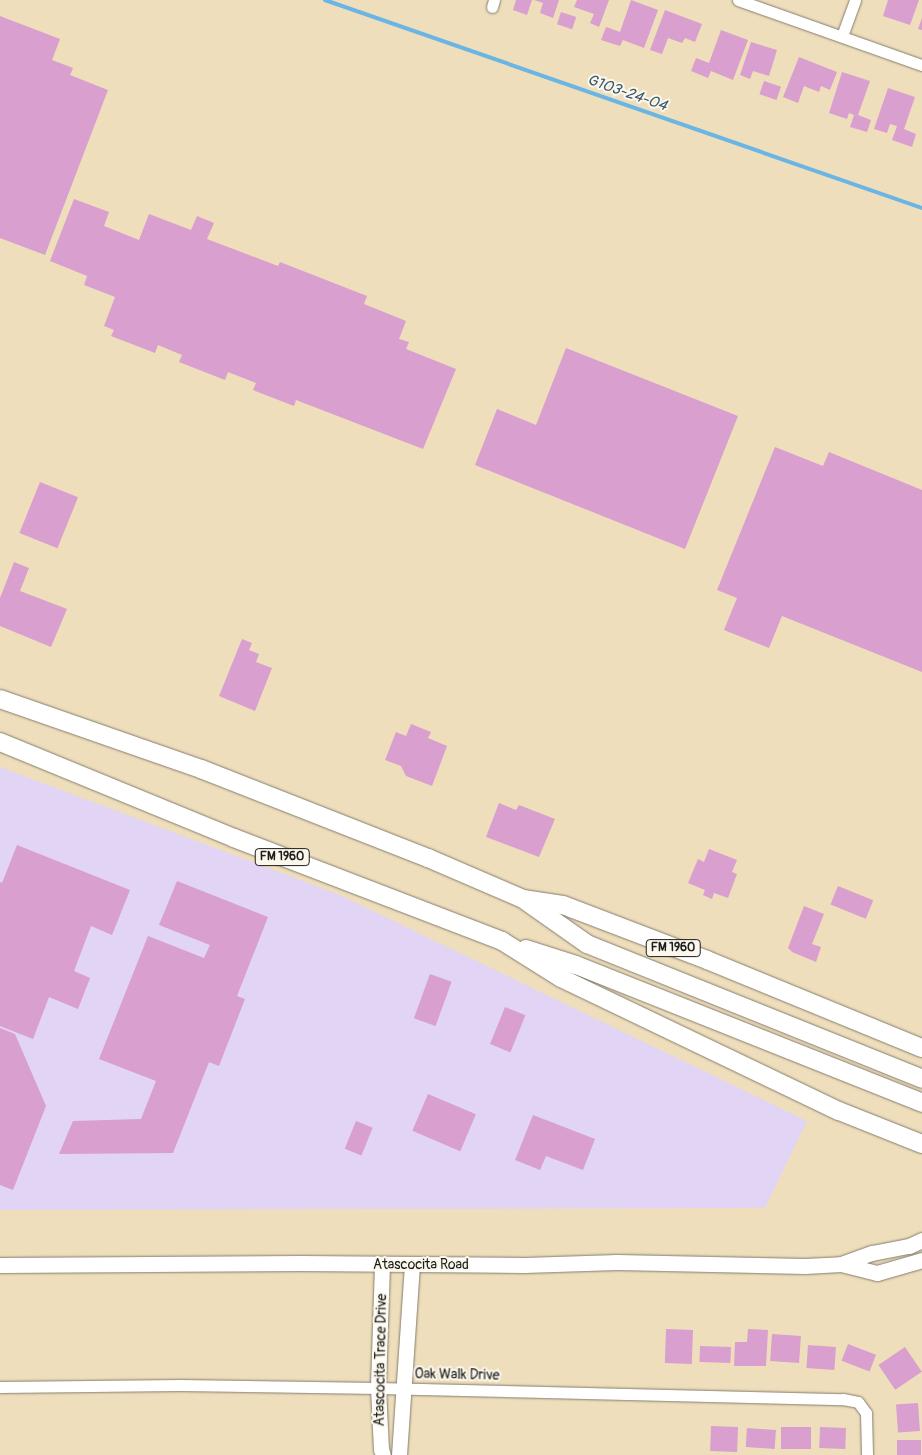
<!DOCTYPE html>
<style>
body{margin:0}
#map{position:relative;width:922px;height:1455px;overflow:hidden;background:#eedebc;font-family:Pangolin,sans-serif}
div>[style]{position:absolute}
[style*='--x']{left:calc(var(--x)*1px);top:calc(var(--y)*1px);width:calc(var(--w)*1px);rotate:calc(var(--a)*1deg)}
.built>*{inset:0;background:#e1d4f4}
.stream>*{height:4px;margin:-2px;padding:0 2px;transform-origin:2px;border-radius:2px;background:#6ab5e3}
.building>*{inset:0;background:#d89fcf;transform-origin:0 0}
.roads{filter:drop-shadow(0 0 1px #857d6c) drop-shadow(0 0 1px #857d6c)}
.street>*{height:11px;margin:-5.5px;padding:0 5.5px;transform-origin:5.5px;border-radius:5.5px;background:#fff}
.secondary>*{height:15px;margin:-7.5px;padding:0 7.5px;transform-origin:7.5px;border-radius:7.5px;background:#fff}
.primary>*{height:18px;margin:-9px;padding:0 9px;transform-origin:9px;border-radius:9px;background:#fff}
span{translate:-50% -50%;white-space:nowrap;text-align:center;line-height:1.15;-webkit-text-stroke:4px #fbf7ec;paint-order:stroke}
.shield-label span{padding:1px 4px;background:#fbf7ec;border:1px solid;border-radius:4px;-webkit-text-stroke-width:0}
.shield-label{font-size:12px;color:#1c1c1c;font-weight:700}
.street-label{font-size:14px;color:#1c1c1c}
.water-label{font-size:15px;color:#3b596c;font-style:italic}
</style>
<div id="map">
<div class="built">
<i style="clip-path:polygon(0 767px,340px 895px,807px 1121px,765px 1208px,0 1210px)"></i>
</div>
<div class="stream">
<i style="--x:325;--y:0;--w:632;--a:19.21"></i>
</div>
<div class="building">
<i style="clip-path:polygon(516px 0,532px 0,527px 15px,513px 10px)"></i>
<i style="clip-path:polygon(534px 0,559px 0,553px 18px,540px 13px,543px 3px)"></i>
<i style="clip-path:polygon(577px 0,609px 0,599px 27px,590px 23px,594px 14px,574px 7px)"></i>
<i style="clip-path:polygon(631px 0,658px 10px,644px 48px,623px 40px,620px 46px,601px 40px,606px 27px,620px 32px)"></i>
<i style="clip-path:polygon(888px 0,919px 0,910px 25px,883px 16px)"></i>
<i style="clip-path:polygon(665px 10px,702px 24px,695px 42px,685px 38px,682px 43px,668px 38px,662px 54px,650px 50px)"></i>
<i style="left:561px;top:12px;width:16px;height:13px;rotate:18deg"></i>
<i style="clip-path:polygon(0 16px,60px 39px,52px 60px,73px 68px,70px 75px,108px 90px,45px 255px,0 238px)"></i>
<i style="clip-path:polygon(922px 18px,922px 30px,918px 29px)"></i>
<i style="clip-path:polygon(721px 30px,748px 40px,733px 80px,711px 71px,708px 78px,691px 71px,696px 58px,709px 63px)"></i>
<i style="clip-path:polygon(751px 42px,777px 50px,769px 76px,753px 71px,750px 79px,740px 75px)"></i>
<i style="clip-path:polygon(799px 57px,837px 72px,830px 90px,821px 86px,819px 92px,804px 86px,798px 103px,783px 97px)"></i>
<i style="clip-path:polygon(842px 72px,870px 81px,858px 115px,871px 120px,867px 132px,850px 127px,854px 115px,849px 113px,847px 119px,829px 113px)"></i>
<i style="left:764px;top:81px;width:18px;height:14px;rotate:19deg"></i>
<i style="clip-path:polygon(888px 88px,915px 97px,904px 129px,916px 134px,912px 147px,892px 140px,897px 126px,890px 124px,887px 133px,874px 129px)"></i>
<i style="clip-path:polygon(74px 199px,109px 212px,104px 226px,139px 240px,149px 214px,191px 230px,197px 216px,214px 223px,207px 239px,278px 266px,280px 262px,367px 296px,364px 304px,406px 321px,399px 339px,409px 342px,406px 349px,456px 369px,423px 449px,296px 400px,294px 406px,253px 390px,256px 383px,228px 372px,225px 380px,179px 362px,182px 355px,158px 345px,155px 353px,111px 336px,114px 330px,104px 326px,115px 297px,84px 285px,87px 276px,50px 261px)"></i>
<i style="clip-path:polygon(566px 348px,738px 416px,685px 549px,475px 465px,497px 409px,536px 425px)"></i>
<i style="clip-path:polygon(775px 447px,823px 466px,829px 452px,922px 490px,922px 672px,782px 616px,769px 648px,724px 630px,737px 598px,717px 590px)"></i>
<i style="left:40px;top:482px;width:41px;height:55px;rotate:22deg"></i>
<i style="clip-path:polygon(14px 562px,29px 568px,20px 591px,67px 609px,51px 647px,0 626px,0 598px)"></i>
<i style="clip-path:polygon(242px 639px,252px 643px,249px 650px,259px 654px,256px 662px,272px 668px,255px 711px,219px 696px)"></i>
<i style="clip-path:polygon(411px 724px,431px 732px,428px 738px,447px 746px,432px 786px,406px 776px,401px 766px,385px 760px,396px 732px,406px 736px)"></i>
<i style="clip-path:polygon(499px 803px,516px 810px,519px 805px,555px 819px,539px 857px,486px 837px)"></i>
<i style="clip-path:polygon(17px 845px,130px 890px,112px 935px,91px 926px,74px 971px,90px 978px,78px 1009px,49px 997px,33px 1039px,0 1026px,0 882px,2px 883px)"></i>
<i style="clip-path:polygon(709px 849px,737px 860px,732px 872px,737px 874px,728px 898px,714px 893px,712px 899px,703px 895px,705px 890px,688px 883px,698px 859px,704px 862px)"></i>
<i style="clip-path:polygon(177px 881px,268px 917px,237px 996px,245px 999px,219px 1066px,209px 1062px,173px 1153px,59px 1154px,73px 1121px,141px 1119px,156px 1081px,99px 1059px,148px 936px,204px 958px,210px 945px,159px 925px)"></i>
<i style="left:838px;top:886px;width:38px;height:20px;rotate:22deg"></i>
<i style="clip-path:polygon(804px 906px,824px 914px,812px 944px,821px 947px,816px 962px,792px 952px,788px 948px)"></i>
<i style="left:430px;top:974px;width:23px;height:47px;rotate:20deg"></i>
<i style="left:505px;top:1007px;width:22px;height:40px;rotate:22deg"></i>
<i style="clip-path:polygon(0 1028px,15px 1034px,46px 1106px,13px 1190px,0 1185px)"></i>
<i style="left:428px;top:1094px;width:52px;height:40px;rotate:23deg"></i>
<i style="clip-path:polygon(533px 1115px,595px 1139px,583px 1170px,546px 1156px,540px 1170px,515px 1160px)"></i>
<i style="left:356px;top:1121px;width:18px;height:30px;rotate:22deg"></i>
<i style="clip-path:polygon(748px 1329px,768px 1330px,766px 1366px,734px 1366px,735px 1342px,747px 1342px)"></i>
<i style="left:693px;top:1330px;width:34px;height:27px;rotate:92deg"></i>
<i style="left:772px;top:1334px;width:29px;height:27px;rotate:4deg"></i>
<i style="left:848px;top:1344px;width:30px;height:18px;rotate:21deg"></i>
<i style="left:808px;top:1345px;width:28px;height:23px;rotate:4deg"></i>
<i style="left:700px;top:1346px;width:31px;height:16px;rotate:2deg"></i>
<i style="left:905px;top:1347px;width:30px;height:32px;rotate:56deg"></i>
<i style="left:918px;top:1403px;width:28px;height:22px;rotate:86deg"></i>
<i style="left:711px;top:1426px;width:27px;height:25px;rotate:2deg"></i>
<i style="left:811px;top:1427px;width:22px;height:30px;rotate:90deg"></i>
<i style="left:820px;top:1427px;width:26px;height:21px;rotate:2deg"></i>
<i style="left:747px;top:1428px;width:29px;height:19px;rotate:4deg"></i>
<i style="left:897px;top:1440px;width:24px;height:15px"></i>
</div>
<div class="roads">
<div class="street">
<i style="--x:738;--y:0;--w:195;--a:19.5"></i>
<i style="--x:492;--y:7;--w:7;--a:-74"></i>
<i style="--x:842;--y:36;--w:38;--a:-70"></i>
<i style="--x:0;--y:1387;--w:180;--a:-0.6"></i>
<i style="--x:180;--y:1385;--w:198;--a:0.9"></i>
<i style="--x:378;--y:1388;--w:465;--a:1.4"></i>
<i style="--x:843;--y:1399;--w:15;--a:11"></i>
<i style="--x:858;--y:1402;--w:14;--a:54"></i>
<i style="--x:866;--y:1413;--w:42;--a:88.6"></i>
</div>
<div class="secondary">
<i style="--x:841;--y:1264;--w:37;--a:14"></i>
<i style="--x:877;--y:1273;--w:47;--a:-16.1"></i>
<i style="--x:0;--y:1265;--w:301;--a:-0.4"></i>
<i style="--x:301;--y:1263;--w:223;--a:0.5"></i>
<i style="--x:524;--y:1265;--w:93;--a:-1.8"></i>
<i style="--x:617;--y:1262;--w:188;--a:1.2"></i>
<i style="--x:805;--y:1266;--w:36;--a:-3"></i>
<i style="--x:841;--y:1264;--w:33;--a:-20"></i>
<i style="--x:872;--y:1253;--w:38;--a:-11"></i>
<i style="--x:909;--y:1246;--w:14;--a:-25"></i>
<i style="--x:382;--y:1265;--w:123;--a:91.9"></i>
<i style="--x:378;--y:1388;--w:61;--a:87.2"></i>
<i style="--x:381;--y:1449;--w:6;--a:72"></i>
<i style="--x:399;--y:1455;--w:190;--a:-86.1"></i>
</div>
<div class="primary">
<i style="--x:0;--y:699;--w:213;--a:19.2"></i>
<i style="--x:201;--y:769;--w:244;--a:21.4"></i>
<i style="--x:428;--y:858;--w:103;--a:23.3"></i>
<i style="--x:523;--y:899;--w:40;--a:8.5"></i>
<i style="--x:563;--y:905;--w:154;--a:20.9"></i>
<i style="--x:707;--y:960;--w:232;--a:22.3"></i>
<i style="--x:0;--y:742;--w:253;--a:22.3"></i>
<i style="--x:234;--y:838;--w:287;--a:21"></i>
<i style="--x:502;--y:941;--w:70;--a:32.1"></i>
<i style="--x:561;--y:978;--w:308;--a:25.6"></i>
<i style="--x:839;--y:1111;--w:89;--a:21.7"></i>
<i style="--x:526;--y:901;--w:75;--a:35.2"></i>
<i style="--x:587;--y:944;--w:361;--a:21.9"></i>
<i style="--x:526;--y:949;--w:52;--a:17.7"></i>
<i style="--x:576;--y:965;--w:373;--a:21.7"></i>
</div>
</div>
<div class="shield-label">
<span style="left:282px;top:857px">FM 1960</span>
<span style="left:673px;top:948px">FM 1960</span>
</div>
<div class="street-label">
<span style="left:421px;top:1265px">Atascocita Road</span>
<span style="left:381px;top:1360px;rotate:-89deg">Atascocita Trace Drive</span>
<span style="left:457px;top:1375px;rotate:1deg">Oak Walk Drive</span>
</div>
<div class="water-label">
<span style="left:627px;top:93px;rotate:19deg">G103-24-04</span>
</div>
</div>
